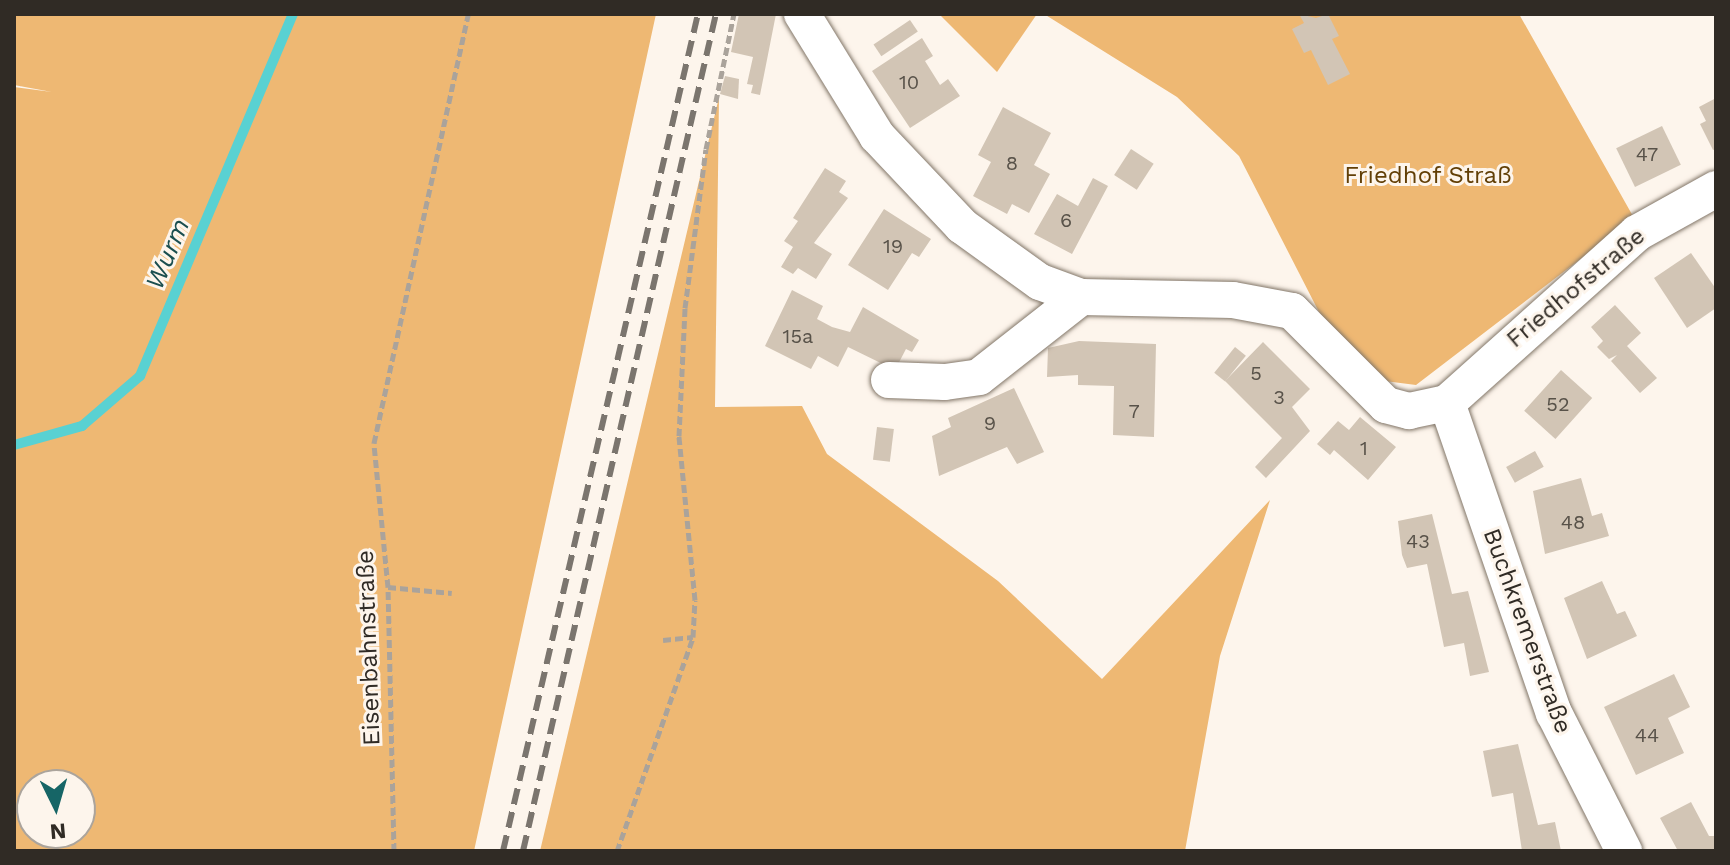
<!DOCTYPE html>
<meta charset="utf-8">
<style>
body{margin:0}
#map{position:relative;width:1730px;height:865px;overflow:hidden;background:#fdf5ec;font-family:"Work Sans",sans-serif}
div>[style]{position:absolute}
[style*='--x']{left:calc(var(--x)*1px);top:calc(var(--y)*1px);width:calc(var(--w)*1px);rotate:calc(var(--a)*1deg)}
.green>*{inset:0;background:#eeb873}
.stream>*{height:10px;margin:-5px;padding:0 5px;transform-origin:5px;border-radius:5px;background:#59d1d2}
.building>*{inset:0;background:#d2c5b5;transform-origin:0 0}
.path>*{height:5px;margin-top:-2.5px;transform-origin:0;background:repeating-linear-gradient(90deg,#aaa39b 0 8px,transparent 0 12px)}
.roads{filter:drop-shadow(0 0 2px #827668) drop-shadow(0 0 2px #827668)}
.minor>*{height:36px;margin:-18px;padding:0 18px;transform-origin:18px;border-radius:18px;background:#fff}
.rail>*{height:6px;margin-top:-3px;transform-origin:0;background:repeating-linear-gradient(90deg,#7b756e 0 16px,transparent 0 24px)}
span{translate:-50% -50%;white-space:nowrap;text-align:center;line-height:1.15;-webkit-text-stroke:6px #fdf5ec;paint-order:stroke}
.number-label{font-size:20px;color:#585249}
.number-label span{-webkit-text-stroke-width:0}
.park-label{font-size:24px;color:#623f06}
.street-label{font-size:24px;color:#302b25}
.water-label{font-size:26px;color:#1a4e4f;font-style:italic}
.frame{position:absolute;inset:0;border:16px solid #302b25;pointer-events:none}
.north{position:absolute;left:16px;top:769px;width:80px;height:80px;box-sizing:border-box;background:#fdf5ec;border:2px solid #aba49c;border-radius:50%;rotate:175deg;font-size:22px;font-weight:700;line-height:32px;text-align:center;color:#302b25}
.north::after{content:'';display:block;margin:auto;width:28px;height:36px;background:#166566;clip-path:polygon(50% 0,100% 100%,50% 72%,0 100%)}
</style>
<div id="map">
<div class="green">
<i style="clip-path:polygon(evenodd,14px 14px,656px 14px,474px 851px,14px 851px,14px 87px,52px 92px,14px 85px,14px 14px,80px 785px,80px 833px,32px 833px,32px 785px,80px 785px)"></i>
<i style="clip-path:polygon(939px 14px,1037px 14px,997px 72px)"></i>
<i style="clip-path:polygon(1044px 14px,1519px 14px,1634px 218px,1416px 385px,1377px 380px,1352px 359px,1319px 312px,1239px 156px,1177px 97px)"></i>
<i style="clip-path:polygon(719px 97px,715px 407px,802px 406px,827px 454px,998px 581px,1102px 679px,1270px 500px,1220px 656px,1185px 851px,540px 851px)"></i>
</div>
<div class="stream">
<i style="--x:14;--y:445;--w:71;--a:-15.6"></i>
<i style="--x:82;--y:426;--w:77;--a:-40.8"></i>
<i style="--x:140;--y:376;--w:393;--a:-67.1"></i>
</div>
<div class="building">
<i style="clip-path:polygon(739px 14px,776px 14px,760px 95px,751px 93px,753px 85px,747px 84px,753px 57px,731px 52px)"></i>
<i style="clip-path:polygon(1299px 14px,1316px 18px,1328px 14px,1339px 36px,1332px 39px,1350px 74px,1328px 85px,1311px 50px,1304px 53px,1292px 29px,1304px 23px)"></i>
<i style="left:910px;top:20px;width:14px;height:44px;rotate:56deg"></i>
<i style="clip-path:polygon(922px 38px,933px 56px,925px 61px,940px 85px,948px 79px,960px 96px,910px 128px,872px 71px)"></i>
<i style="clip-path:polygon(725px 76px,739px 79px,738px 99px,720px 94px)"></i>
<i style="clip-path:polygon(1716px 98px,1716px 149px,1713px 150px,1700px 124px,1706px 121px,1699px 107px)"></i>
<i style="clip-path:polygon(1003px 107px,1051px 133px,1034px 165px,1050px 174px,1029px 213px,1012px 204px,1007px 214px,973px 196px,991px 162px,978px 155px)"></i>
<i style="left:1662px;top:126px;width:43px;height:51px;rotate:64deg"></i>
<i style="left:1131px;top:149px;width:27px;height:31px;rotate:33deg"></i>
<i style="clip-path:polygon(825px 168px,846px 181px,839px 192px,848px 198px,814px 243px,832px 254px,816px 279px,798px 268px,793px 274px,781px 267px,793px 247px,784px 241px,798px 221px,793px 218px)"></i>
<i style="clip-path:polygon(1093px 178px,1108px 186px,1072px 254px,1034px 234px,1057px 194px,1078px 206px)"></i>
<i style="clip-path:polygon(884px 209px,931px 239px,919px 257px,912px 253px,888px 290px,848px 265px)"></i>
<i style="clip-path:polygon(1691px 253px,1716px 289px,1716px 308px,1687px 328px,1654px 278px)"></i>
<i style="clip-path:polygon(792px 290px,823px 306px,817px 319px,832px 327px,850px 332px,863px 307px,919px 340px,912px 352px,906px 349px,895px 370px,848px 347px,838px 367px,818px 356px,811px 369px,765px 346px)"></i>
<i style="clip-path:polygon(1615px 305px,1641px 333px,1627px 346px,1657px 378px,1640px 393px,1611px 361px,1617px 355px,1609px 359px,1597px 347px,1603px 341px,1591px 327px)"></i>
<i style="clip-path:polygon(1079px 341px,1156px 344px,1154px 437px,1113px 435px,1114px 386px,1078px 385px,1078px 375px,1047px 377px,1048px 348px)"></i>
<i style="clip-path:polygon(1263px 342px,1310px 389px,1292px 407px,1310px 431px,1266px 478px,1255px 467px,1282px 438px,1225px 381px)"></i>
<i style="left:1235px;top:347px;width:14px;height:33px;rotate:39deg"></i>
<i style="left:1561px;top:370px;width:42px;height:55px;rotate:42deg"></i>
<i style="clip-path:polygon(1014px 388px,1044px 452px,1017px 464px,1007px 447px,939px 476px,932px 436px,951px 427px,948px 418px)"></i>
<i style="clip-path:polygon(1360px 417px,1396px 447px,1368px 480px,1334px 450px,1330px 455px,1317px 444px,1338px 421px,1349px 430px)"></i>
<i style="left:877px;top:427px;width:17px;height:33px;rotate:7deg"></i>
<i style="left:1535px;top:451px;width:18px;height:33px;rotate:61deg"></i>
<i style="clip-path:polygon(1581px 478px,1592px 516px,1602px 513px,1609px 536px,1545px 554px,1533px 491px)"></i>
<i style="clip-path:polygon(1432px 514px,1452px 594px,1468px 591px,1489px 672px,1470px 676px,1464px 643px,1444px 647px,1427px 564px,1407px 568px,1402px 555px,1398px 521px)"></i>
<i style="clip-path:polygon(1602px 581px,1617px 614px,1625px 611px,1637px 636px,1587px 659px,1564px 598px)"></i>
<i style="clip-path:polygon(1674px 674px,1690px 707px,1668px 718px,1684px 753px,1636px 775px,1604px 707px)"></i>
<i style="clip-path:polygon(1518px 744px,1538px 825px,1555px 822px,1561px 851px,1522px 851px,1513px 793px,1492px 797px,1483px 751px)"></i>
<i style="clip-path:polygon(1691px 802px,1709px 836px,1716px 836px,1716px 851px,1678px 851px,1660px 818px)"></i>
</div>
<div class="path">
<i style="--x:388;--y:587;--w:64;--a:5.4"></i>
<i style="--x:663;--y:640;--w:30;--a:-6"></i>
<i style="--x:394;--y:851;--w:264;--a:-91.3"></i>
<i style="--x:388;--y:587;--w:145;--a:-95.6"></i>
<i style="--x:374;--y:443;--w:439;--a:-77.6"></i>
<i style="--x:617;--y:851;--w:227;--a:-70.4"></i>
<i style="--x:693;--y:637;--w:37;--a:-87"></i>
<i style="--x:695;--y:600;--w:165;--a:-95.6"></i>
<i style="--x:679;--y:436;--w:128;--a:-87.3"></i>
<i style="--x:685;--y:308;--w:160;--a:-82.5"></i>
<i style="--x:706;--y:149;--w:138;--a:-78.3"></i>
</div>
<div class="roads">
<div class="minor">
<i style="--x:802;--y:14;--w:143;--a:58.4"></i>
<i style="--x:877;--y:136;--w:124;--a:46.6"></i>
<i style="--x:962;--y:226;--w:96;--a:35.7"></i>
<i style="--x:1040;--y:282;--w:44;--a:20.1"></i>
<i style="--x:1081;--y:297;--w:152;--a:1.1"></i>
<i style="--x:1233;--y:300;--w:60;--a:10.6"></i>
<i style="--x:1292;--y:311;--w:133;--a:45"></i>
<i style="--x:1386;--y:405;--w:24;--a:15"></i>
<i style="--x:1409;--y:411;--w:39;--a:-12"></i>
<i style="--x:889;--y:380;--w:56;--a:2"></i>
<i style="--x:945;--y:382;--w:34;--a:-8"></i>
<i style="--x:979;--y:377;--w:130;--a:-38.1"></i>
<i style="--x:1447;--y:403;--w:328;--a:71"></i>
<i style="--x:1554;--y:713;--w:155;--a:63.1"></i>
<i style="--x:1447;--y:403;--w:255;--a:-41.8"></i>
<i style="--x:1637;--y:233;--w:90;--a:-29.1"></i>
</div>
</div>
<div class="rail">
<i style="--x:503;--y:851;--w:859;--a:-76.89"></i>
<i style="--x:523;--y:851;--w:859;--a:-77.02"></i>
</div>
<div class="number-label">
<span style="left:909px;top:82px">10</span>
<span style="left:1647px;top:154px">47</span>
<span style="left:1012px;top:163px">8</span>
<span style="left:1066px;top:220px">6</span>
<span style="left:893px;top:246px">19</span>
<span style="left:798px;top:336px">15a</span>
<span style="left:1256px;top:373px">5</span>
<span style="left:1279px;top:397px">3</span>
<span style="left:1558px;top:404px">52</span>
<span style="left:1134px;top:411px">7</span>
<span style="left:990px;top:423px">9</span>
<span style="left:1364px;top:448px">1</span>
<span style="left:1573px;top:522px">48</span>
<span style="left:1418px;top:541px">43</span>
<span style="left:1647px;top:735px">44</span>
</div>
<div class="park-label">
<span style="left:1428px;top:176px">Friedhof Straß</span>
</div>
<div class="street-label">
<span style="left:1576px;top:288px;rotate:-40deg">Friedhofstraße</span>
<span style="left:1527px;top:631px;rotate:70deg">Buchkremerstraße</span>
<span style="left:369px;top:648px;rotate:-92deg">Eisenbahnstraße</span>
</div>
<div class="water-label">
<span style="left:168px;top:254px;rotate:-67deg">Wurm</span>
</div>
<div class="frame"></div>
<div class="north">N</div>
</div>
